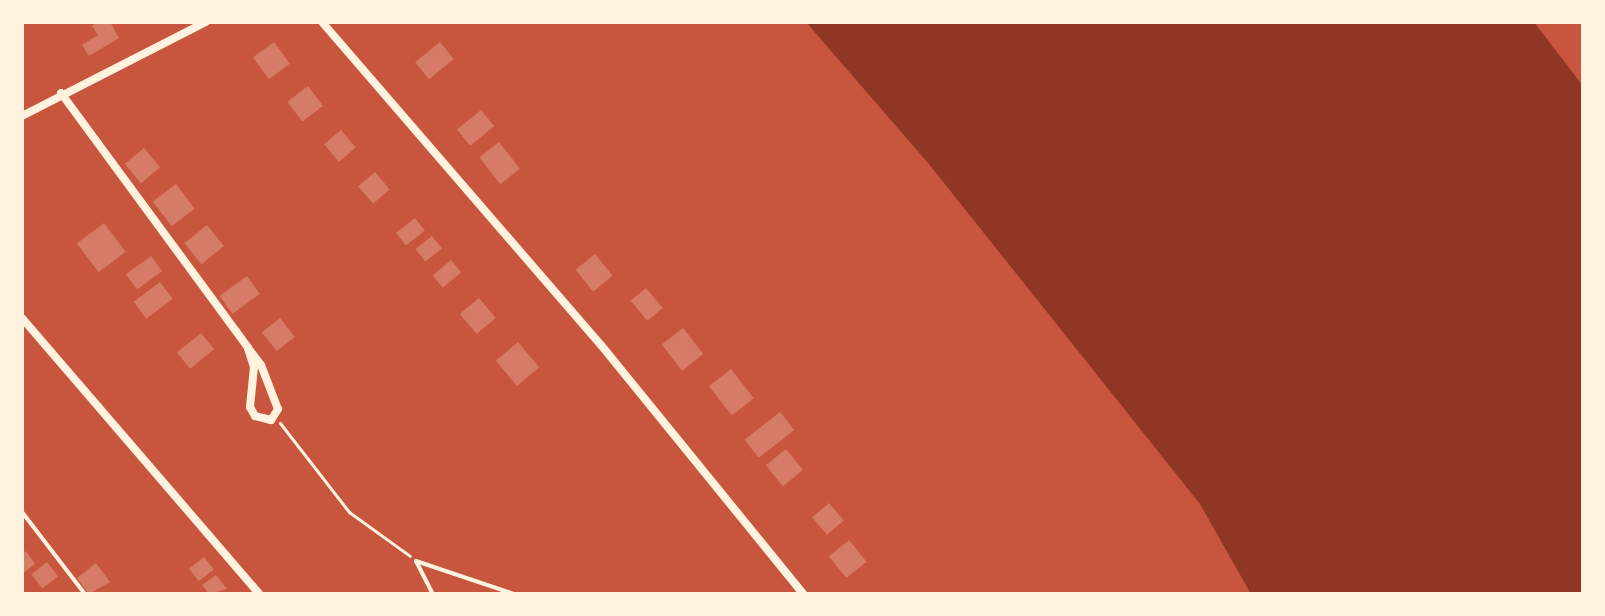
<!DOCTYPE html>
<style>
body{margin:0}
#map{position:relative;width:1605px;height:616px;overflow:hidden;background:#c8553d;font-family:"Open Sans",sans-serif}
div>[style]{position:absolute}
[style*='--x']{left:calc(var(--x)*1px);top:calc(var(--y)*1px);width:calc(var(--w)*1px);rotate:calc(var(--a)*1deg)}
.water>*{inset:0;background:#8f3625}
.building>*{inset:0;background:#d67c66;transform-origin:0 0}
.path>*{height:3px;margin:-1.5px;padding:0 1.5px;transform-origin:1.5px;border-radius:1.5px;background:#fff3e0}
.service>*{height:4px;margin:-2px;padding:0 2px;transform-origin:2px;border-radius:2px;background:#fff3e0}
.minor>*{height:8px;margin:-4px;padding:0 4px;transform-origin:4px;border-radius:4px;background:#fff3e0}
span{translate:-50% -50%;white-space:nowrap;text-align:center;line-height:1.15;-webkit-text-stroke:6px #fff3e0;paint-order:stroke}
.frame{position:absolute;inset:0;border:24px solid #fff3e0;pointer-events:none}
</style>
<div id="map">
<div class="water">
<i style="clip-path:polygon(806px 22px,1534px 22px,1583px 86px,1583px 594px,1251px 594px,1200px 504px,928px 163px)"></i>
</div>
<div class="building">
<i style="clip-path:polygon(98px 22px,110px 22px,119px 38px,89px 56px,82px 45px,98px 35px,92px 26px)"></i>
<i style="left:274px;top:42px;width:27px;height:26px;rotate:54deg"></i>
<i style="left:440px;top:42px;width:22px;height:32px;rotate:51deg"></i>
<i style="left:308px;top:86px;width:25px;height:26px;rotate:53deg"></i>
<i style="left:481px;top:110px;width:21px;height:31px;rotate:51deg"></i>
<i style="left:341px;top:130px;width:23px;height:22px;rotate:50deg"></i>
<i style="left:499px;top:142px;width:34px;height:25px;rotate:52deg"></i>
<i style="left:144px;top:148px;width:25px;height:25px;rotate:50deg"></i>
<i style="left:375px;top:172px;width:23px;height:22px;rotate:50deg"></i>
<i style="left:176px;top:184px;width:31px;height:29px;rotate:53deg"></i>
<i style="left:415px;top:218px;width:16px;height:24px;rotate:52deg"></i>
<i style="left:104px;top:223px;width:36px;height:34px;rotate:53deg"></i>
<i style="left:207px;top:225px;width:27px;height:29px;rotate:51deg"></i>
<i style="left:432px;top:236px;width:16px;height:21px;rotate:52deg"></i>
<i style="left:595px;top:254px;width:28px;height:25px;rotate:51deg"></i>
<i style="left:151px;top:256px;width:19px;height:31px;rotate:54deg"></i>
<i style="left:451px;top:260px;width:16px;height:24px;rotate:50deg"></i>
<i style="left:247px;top:276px;width:22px;height:34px;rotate:54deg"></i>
<i style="left:160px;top:282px;width:21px;height:33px;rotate:53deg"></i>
<i style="left:646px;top:288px;width:26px;height:20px;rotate:50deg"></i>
<i style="left:479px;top:298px;width:26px;height:25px;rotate:50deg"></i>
<i style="left:280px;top:318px;width:24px;height:23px;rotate:52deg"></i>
<i style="left:683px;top:328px;width:33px;height:27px;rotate:52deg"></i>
<i style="left:201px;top:333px;width:21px;height:31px;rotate:51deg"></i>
<i style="left:518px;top:342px;width:33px;height:29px;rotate:50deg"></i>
<i style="left:731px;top:369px;width:37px;height:28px;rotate:52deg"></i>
<i style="left:780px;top:412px;width:23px;height:45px;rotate:52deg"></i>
<i style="left:786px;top:449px;width:27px;height:26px;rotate:51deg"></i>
<i style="left:829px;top:503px;width:23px;height:22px;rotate:50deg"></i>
<i style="left:849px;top:540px;width:28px;height:26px;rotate:51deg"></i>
<i style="clip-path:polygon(26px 551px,35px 564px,22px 574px,22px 555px)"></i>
<i style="left:204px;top:557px;width:16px;height:19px;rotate:52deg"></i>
<i style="left:47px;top:562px;width:18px;height:20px;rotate:52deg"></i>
<i style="clip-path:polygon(96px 563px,110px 582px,89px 594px,77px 578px)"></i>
<i style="clip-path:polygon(216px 575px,227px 589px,209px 594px,202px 585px)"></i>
</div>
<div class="path">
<i style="--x:280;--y:423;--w:113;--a:52.2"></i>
<i style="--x:349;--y:512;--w:75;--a:35.8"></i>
</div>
<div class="service">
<i style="--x:22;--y:512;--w:103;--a:52.5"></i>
<i style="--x:416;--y:561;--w:103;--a:18.6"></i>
<i style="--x:416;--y:561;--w:37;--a:63"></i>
</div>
<div class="minor">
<i style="--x:322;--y:22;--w:427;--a:49.2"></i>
<i style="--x:601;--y:345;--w:321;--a:50.9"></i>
<i style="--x:61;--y:93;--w:316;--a:53.7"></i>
<i style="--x:248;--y:348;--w:21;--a:53"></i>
<i style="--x:261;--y:365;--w:47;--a:68.9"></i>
<i style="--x:278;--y:409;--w:13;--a:122"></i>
<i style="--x:271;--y:420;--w:16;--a:-166"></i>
<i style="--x:255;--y:416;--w:10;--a:-119"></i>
<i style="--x:250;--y:407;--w:40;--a:-84.3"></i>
<i style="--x:254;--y:367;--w:20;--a:-108"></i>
<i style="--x:22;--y:116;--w:207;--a:-27.1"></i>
<i style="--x:22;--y:318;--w:364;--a:49.3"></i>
</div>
<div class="frame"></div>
</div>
